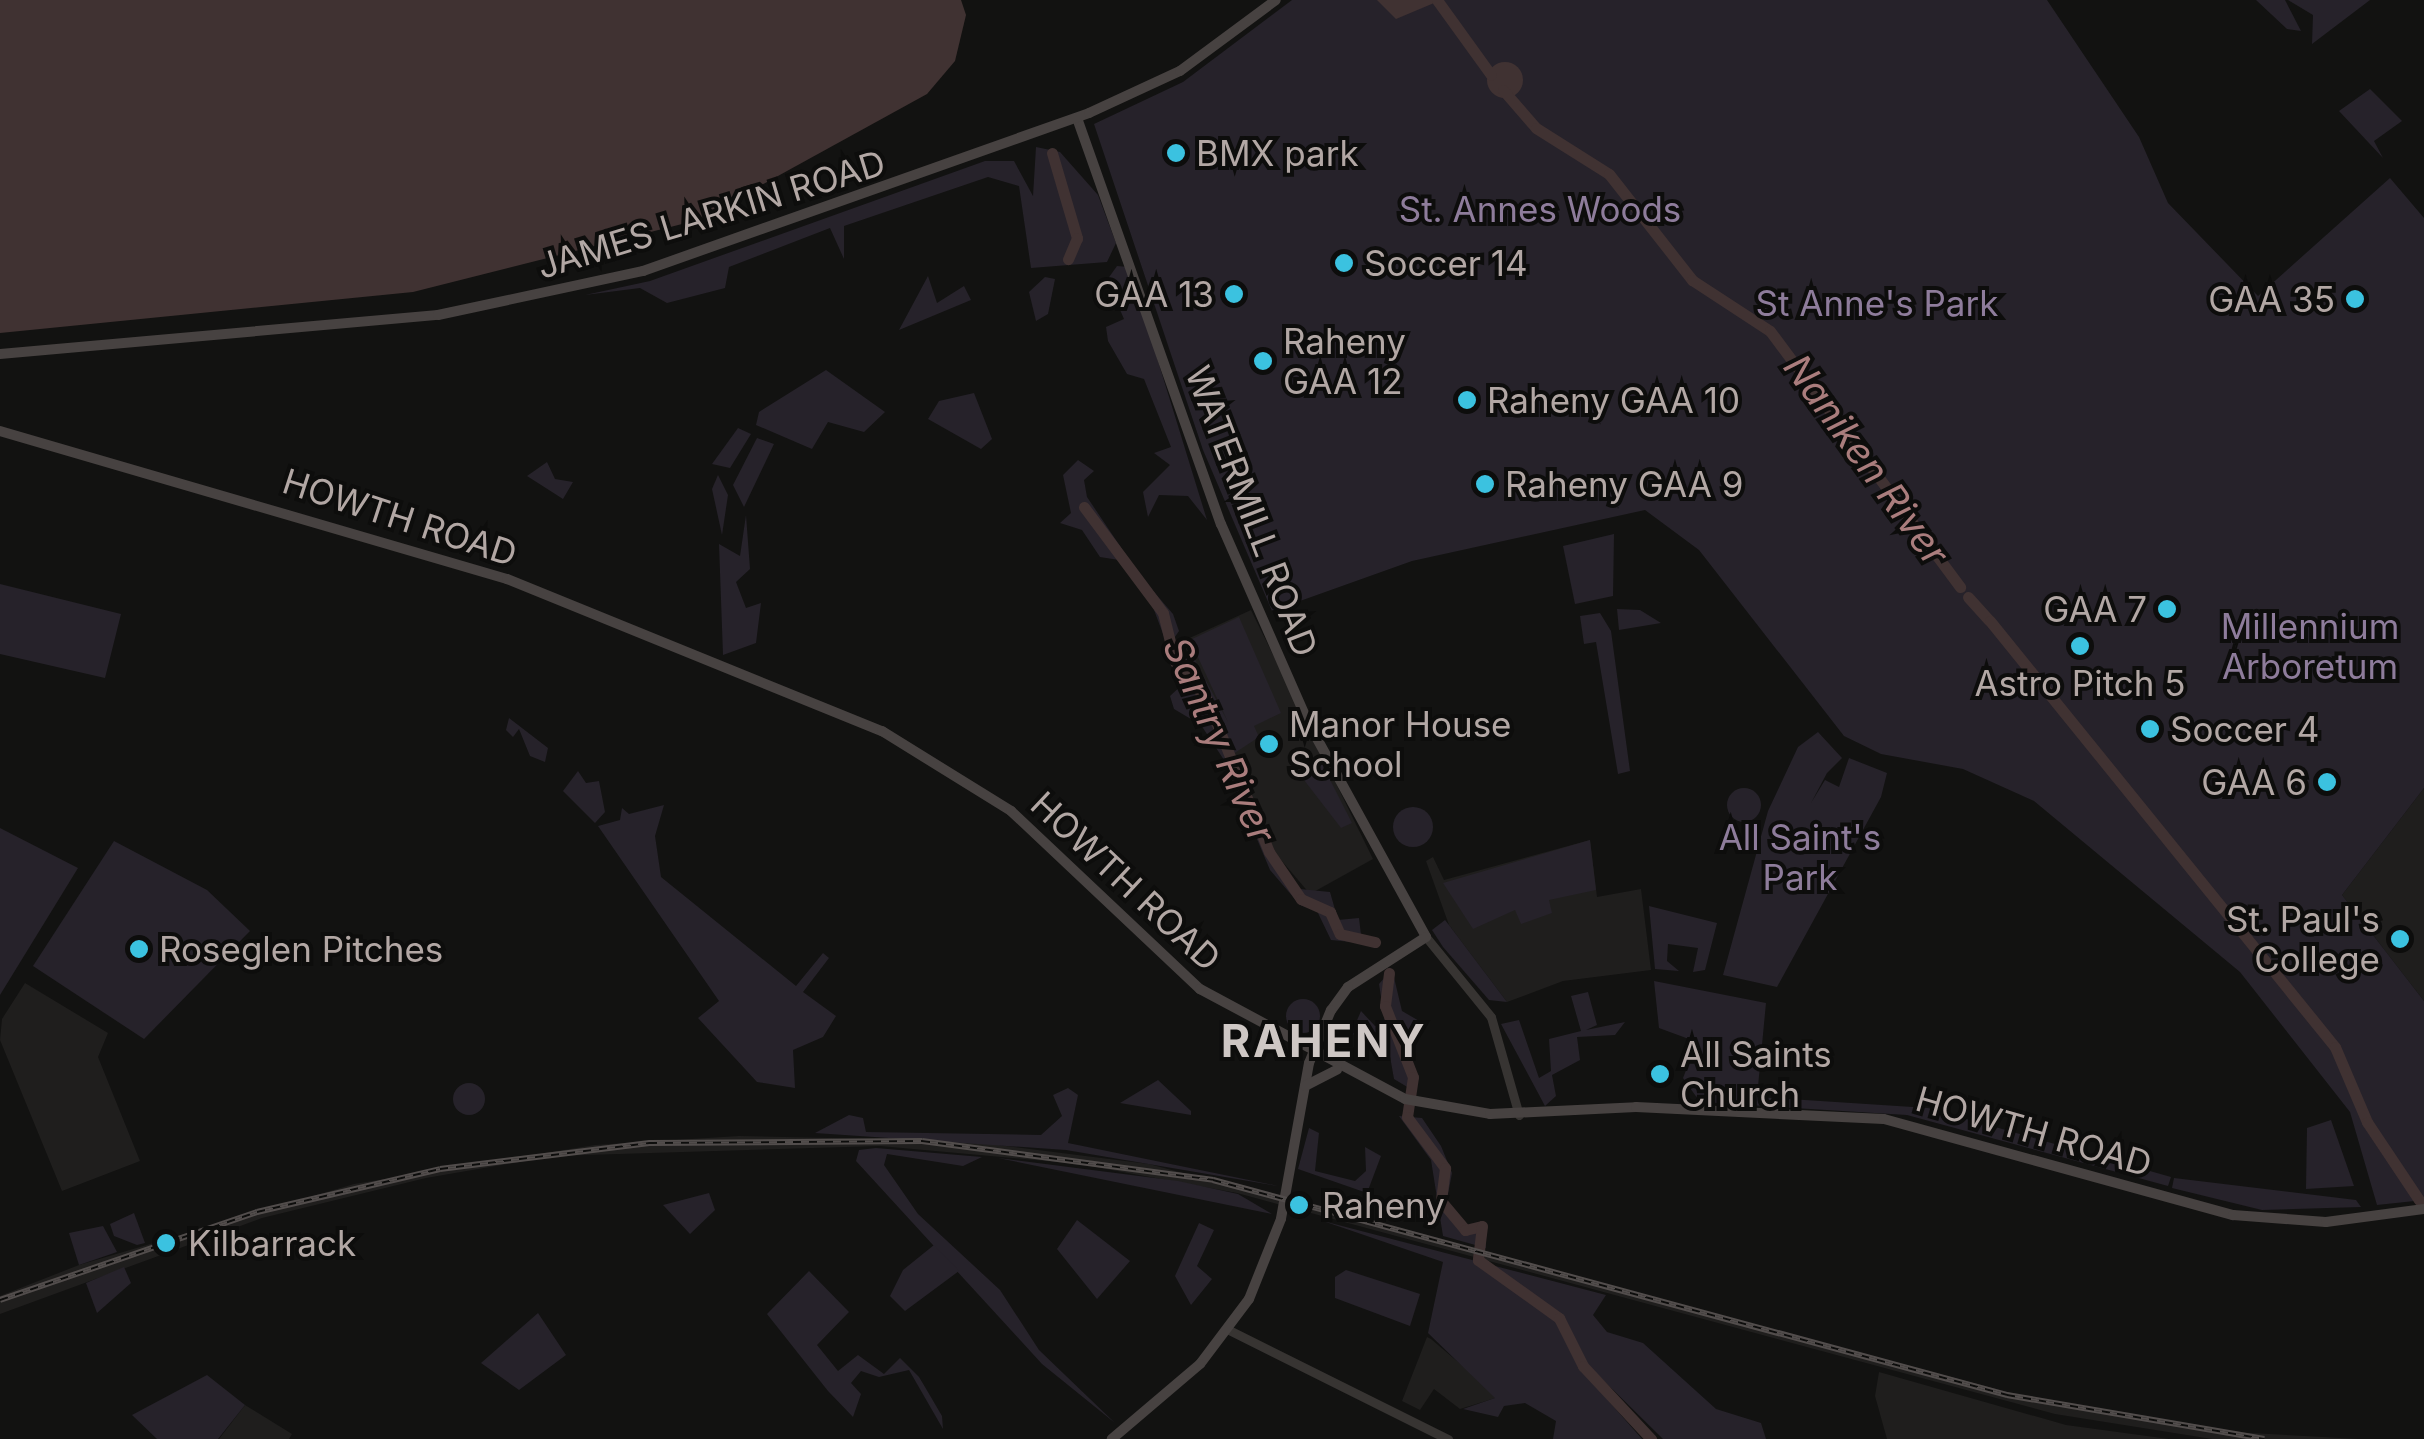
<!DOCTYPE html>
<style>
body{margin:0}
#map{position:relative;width:2424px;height:1439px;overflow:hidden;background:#121211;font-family:Inter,sans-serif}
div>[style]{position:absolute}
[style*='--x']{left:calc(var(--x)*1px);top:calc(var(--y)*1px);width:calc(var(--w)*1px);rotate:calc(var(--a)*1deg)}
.built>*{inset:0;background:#1f1e1d}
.green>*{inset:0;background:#26222a}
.round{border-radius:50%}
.water>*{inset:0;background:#403232}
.river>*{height:11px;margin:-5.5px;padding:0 5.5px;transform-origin:5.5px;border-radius:5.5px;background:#403232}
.tertiary>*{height:9px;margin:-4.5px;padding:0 4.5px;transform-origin:4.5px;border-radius:4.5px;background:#373432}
.secondary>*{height:10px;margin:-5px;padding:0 5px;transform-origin:5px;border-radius:5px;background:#474241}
.rail>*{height:6px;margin-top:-3px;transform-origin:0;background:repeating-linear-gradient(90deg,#0d0d0c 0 8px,#524d4c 0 16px);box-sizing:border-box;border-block:2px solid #524d4c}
.dots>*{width:28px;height:28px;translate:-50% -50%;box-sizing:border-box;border:5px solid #0d0d0c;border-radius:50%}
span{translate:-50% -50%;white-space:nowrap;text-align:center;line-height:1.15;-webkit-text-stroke:8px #0d0d0c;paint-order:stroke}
.poi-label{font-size:35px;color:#b2a7a4}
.left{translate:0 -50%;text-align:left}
.right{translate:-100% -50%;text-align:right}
.park-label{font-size:35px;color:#8e7c9b}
.street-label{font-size:35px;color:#b2a7a4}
.water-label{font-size:38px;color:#aa7d7d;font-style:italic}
.district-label{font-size:45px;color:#cec7c4;font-weight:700;letter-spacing:2.5px}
</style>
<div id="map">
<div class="built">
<i style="clip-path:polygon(1251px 610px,1373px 859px,1310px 894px,1270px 847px,1183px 641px)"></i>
<i style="clip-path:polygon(2424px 788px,2424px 1001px,2342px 895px)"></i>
<i style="clip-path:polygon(1590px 840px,1597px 897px,1641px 889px,1651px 970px,1563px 981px,1507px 1002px,1449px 925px,1426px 861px,1433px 857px,1444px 880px)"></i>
<i style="clip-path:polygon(25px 983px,108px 1033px,98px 1057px,140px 1161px,62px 1191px,0 1040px,2px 1019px)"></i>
<i style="clip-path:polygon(739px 1136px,967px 1141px,1149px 1164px,2049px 1403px,2233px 1432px,2359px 1439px,2212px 1439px,2055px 1414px,1237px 1193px,1079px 1164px,880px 1146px,554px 1156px,426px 1178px,262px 1218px,0 1314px,0 1296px,79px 1265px,354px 1184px,595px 1145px)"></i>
<i style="clip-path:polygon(1427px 1337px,1431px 1339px,1499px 1397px,1460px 1409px,1434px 1389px,1420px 1410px,1402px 1401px)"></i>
<i style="clip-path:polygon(1879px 1372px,2066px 1425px,2169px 1439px,1887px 1439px,1875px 1396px)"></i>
<i style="clip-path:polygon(245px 1405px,292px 1434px,289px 1439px,219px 1439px)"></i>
</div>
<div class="green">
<i style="clip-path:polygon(1292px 0,2047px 0,2139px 137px,2168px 203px,2258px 296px,2390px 178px,2424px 218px,2424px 788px,2342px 895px,2424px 1001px,2424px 1200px,2377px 1205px,2350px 1112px,2240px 972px,2034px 801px,1963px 769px,1881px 754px,1844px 736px,1699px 550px,1645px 510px,1412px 561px,1272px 611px,1203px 450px,1094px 124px,1183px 82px)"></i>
<i style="clip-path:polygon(2256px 0,2285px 0,2301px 31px,2287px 29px)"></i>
<i style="clip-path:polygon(2288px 0,2370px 0,2312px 44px,2313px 15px)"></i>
<i style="clip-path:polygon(2370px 89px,2402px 121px,2374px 141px,2383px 158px,2339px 111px)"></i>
<i style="clip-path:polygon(1036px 147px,1060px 152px,1098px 195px,1116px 243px,1107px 262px,1031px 268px,1019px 186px,988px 177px,844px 226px,844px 259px,830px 228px,729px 267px,725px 288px,667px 303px,640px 288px,585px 295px,650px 281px,985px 161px,1014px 161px,1033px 196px)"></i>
<i style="clip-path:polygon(1117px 266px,1129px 267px,1207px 520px,1188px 496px,1159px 495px,1148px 517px,1143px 492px,1170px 465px,1154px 453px,1171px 447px,1144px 379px,1127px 374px,1108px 341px,1106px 327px,1124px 319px,1107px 280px)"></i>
<i style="clip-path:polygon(928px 276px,937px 303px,964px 286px,971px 300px,899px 330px)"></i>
<i style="clip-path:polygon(1045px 277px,1055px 279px,1048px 314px,1036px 321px,1029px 292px)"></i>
<i style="clip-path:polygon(826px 370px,885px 412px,864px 432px,828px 422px,812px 449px,756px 425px,759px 412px)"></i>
<i style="clip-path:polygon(974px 393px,992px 439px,981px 449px,928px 419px,939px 401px)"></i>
<i style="clip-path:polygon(738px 428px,751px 434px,730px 468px,712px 464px)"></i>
<i style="clip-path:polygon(757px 438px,774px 444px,744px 507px,733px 485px)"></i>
<i style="clip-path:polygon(1078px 460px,1094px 471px,1084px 480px,1087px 497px,1122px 549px,1119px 560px,1100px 557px,1082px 530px,1060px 523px,1071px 513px,1063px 475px)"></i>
<i style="clip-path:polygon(547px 462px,555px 479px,573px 482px,563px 499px,527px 476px)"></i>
<i style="clip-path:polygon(718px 475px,728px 495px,722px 535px,712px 489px)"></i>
<i style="clip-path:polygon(746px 515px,750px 569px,736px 582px,746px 608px,761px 603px,756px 643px,723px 655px,719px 544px,740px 556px)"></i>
<i style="clip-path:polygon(1614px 534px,1613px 596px,1575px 604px,1563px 546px)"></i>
<i style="clip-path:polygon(1142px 578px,1173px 614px,1179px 631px,1168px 647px)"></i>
<i style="clip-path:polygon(0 584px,121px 614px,105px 678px,0 654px)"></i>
<i style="clip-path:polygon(1617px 609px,1640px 610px,1661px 623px,1619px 630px)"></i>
<i style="clip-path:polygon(1600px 613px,1611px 631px,1630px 771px,1618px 774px,1596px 642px,1584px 644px,1580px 616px)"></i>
<i style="clip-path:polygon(1239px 617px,1281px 713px,1254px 726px,1259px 737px,1224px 760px,1201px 725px,1174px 709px,1170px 696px,1184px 683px,1172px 656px,1195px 660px,1228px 722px,1190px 640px)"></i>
<i style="clip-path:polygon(509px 718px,548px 748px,545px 762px,530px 756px,519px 729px,513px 737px,506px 730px)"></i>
<i style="clip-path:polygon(1818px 732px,1842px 758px,1827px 773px,1811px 803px,1825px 780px,1839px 787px,1849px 758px,1887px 773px,1881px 797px,1777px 987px,1723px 975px,1768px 811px,1798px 747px)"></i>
<i style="clip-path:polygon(1321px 762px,1352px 823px,1341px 828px,1304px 780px)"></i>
<i style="clip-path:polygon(1242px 766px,1268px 846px,1300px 889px,1330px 892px,1338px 920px,1359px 918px,1362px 943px,1331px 940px,1317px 911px,1300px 905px,1270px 870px,1230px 775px)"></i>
<i style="clip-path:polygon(578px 771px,586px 783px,599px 781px,605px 812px,595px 823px,563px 791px)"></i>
<i class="round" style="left:1727px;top:788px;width:34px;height:34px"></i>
<i style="clip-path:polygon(664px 805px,655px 836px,661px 877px,796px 986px,823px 953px,829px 958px,803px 992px,836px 1016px,823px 1037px,793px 1050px,795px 1088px,757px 1082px,698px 1018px,719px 1001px,598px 826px,620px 820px,622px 808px,629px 814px)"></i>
<i class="round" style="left:1393px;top:807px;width:40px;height:40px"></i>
<i style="clip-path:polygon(0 828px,78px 868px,0 995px)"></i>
<i style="clip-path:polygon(1590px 840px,1596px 890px,1549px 900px,1552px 913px,1521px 924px,1515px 910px,1473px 929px,1443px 883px)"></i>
<i style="clip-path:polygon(114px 841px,207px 890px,250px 931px,144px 1039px,33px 966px)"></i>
<i style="clip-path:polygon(1649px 906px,1717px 923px,1705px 970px,1693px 972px,1698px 948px,1668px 944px,1667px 961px,1679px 971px,1655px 969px)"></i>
<i style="clip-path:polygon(1445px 920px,1449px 925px,1507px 1002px,1489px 1000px,1443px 947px,1432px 930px)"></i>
<i style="clip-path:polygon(1392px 969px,1402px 1011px,1421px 1022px,1408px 1035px,1414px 1091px,1394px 1079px,1388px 1045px,1360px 1044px,1352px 1032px,1361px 1011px,1375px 1026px,1385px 1022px,1379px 984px)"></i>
<i style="clip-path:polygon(1654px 981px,1766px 1003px,1757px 1097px,1928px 1108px,2171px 1177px,2168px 1186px,1907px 1115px,1700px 1102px,1683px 1078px,1697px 1042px,1659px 1028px)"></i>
<i style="clip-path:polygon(1588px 992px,1597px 1025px,1586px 1030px,1625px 1022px,1615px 1035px,1577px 1037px,1580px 1060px,1552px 1075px,1556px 1096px,1545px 1106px,1501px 1024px,1519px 1020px,1539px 1078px,1551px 1071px,1549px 1039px,1581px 1031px,1571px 996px)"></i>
<i class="round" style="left:1286px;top:999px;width:34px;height:34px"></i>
<i style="clip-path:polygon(1158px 1080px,1191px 1111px,1191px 1115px,1120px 1103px)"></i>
<i class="round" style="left:453px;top:1083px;width:32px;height:32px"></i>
<i style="clip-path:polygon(1068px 1088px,1078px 1095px,1068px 1143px,1278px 1186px,1066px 1150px,815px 1133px,849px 1115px,863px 1118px,866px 1132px,1041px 1135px,1062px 1116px,1053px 1095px)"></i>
<i style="clip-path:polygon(1399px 1116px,1422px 1118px,1441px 1146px,1452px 1173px,1445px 1210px,1459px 1226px,1485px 1226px,1486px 1248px,1443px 1236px,1431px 1160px)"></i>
<i style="clip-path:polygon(2331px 1120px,2354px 1186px,2306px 1189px,2307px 1128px)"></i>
<i style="clip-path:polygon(1309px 1128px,1319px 1133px,1315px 1171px,1355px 1181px,1366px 1171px,1365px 1147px,1381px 1156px,1367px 1193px,1298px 1169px)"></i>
<i style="clip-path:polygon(876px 1148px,982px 1157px,963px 1166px,887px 1154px,884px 1165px,918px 1214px,1000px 1290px,1039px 1350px,1115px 1423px,1042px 1364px,856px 1161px,859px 1150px)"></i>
<i style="clip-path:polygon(998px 1158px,1178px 1181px,1238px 1194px,1272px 1214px)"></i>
<i style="clip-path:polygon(2174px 1178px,2356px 1200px,2361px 1207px,2262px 1210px,2172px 1188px)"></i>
<i style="clip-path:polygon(709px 1193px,715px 1210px,690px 1234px,663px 1205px)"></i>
<i style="clip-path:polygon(134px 1213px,145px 1243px,137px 1245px,114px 1236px,110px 1224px)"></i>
<i style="clip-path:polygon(1077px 1220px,1130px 1261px,1097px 1299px,1057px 1249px)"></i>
<i style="clip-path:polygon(1323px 1221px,1606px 1295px,1593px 1315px,1607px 1332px,1643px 1343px,1716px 1409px,1761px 1423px,1766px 1439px,1663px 1439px,1593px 1370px,1584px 1373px,1642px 1439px,1553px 1439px,1556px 1421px,1525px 1403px,1504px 1406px,1498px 1417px,1463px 1409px,1495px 1398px,1428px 1333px,1443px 1262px)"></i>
<i style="clip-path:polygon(1199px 1223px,1214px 1230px,1197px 1266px,1212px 1279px,1191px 1305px,1175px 1276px)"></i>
<i style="clip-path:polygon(103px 1226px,117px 1252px,79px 1265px,69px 1233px)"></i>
<i style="clip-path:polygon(934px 1245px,959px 1271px,905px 1311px,890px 1296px,903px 1270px)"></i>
<i style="clip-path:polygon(124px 1267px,131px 1283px,97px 1313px,86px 1283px)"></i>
<i style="clip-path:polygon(1346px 1270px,1420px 1294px,1410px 1326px,1335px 1298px,1335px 1277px)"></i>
<i style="clip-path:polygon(809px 1271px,849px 1312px,817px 1345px,838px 1371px,858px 1355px,884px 1374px,900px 1358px,919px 1377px,925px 1387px,942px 1416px,943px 1429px,909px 1370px,879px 1377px,861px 1371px,851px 1383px,861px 1394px,853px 1417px,828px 1391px,767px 1314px)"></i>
<i style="clip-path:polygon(538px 1313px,566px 1355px,519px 1390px,481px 1363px)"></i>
<i style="clip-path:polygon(207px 1375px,245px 1405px,218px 1439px,157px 1439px,132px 1415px)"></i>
</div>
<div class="water">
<i style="clip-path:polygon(0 0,961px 0,966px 15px,955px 61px,927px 94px,698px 220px,413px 292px,0 333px)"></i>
<i style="clip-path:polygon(1377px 0,1433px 0,1434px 3px,1396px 19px)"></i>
<i class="round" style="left:1487px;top:62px;width:36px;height:36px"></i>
</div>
<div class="river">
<i style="--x:1437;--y:0;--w:92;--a:54.2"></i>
<i style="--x:1503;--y:90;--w:50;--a:49"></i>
<i style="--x:1536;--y:128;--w:86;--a:32.2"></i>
<i style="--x:1609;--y:174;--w:135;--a:51.9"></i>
<i style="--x:1692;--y:280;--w:93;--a:33.2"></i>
<i style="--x:1770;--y:331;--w:319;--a:53.4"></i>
<i style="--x:1052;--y:153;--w:89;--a:73.6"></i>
<i style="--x:1077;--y:238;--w:23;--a:113"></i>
<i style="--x:1084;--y:507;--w:132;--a:53.3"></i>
<i style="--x:1163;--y:613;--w:50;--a:76.2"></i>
<i style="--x:1175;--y:662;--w:50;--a:49.9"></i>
<i style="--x:1207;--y:700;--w:164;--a:67.8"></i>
<i style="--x:1269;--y:852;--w:57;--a:55.8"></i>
<i style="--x:1301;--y:899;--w:32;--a:24"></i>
<i style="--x:1330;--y:912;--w:24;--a:66"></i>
<i style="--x:1340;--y:934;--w:36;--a:13"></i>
<i style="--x:1968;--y:597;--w:31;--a:48"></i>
<i style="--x:1990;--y:621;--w:548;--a:51"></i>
<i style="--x:2335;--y:1047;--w:82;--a:66.9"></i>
<i style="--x:2367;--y:1122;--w:94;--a:56.3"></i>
<i style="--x:1389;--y:973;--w:33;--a:97"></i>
<i style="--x:1385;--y:1006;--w:76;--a:68.5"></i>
<i style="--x:1413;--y:1077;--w:40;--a:98.5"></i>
<i style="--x:1407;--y:1117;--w:64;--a:53.3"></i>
<i style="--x:1445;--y:1168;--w:33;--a:97"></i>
<i style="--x:1441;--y:1201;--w:38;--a:50"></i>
<i style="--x:1465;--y:1230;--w:17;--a:-13"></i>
<i style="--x:1482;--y:1226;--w:34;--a:97"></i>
<i style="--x:1478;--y:1260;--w:100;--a:35.6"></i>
<i style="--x:1559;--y:1318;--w:54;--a:63.4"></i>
<i style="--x:1583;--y:1366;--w:100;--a:47"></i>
</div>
<div class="tertiary">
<i style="--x:1426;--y:937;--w:103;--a:50.9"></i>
<i style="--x:1491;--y:1017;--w:102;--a:74.1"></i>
<i style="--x:1229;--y:1330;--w:245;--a:26.5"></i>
</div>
<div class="secondary">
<i style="--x:1077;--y:118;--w:431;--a:70.5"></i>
<i style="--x:1221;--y:524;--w:219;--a:66.3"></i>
<i style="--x:1309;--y:724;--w:243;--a:61.2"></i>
<i style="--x:1426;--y:937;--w:93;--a:147.3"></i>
<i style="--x:1348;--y:987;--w:29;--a:126"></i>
<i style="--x:1331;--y:1010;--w:57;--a:112.5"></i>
<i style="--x:1309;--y:1063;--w:158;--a:100.2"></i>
<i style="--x:1281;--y:1219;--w:86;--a:111.8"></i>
<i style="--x:1249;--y:1299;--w:81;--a:127"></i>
<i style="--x:1200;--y:1364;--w:116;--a:139.6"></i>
<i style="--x:0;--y:354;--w:440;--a:-5.1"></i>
<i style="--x:438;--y:315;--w:210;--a:-12.1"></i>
<i style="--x:643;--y:271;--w:473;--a:-19.5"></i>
<i style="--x:1089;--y:113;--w:100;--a:-24.8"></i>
<i style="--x:1180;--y:71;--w:119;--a:-36.5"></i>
<i style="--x:0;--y:431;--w:528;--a:16.27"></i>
<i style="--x:507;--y:579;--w:405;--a:22.1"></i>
<i style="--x:882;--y:731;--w:152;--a:31.8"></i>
<i style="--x:1011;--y:811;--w:260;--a:43.3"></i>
<i style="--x:1200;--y:989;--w:233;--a:28.2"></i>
<i style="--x:1405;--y:1099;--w:86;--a:10"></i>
<i style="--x:1490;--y:1114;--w:146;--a:-2.7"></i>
<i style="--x:1636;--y:1107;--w:248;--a:2.8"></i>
<i style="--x:1884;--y:1119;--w:362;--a:15.4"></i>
<i style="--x:2233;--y:1215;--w:93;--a:4.3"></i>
<i style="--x:2326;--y:1222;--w:99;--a:-7.6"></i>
<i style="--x:1305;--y:1086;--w:36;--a:-27"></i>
</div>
<div class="rail">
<i style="--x:0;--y:1300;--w:272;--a:-18.9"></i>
<i style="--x:257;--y:1212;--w:188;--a:-13.2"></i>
<i style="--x:440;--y:1169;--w:211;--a:-7.1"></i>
<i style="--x:649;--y:1143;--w:273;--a:-0.4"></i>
<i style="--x:922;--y:1141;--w:294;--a:7.6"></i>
<i style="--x:1213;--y:1180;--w:823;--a:15.15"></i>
<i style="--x:2007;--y:1395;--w:261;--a:9.7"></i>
</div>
<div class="dots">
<i style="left:1176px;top:153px;background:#3bc2e0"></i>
<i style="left:1344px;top:263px;background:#3bc2e0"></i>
<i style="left:1234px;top:294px;background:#3bc2e0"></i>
<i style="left:2355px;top:299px;background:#3bc2e0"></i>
<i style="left:1263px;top:361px;background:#3bc2e0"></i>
<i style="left:1467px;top:400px;background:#3bc2e0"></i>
<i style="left:1485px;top:484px;background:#3bc2e0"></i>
<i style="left:2167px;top:609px;background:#3bc2e0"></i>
<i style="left:2080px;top:646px;background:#3bc2e0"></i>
<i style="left:2150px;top:729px;background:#3bc2e0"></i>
<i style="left:1269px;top:744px;background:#3bc2e0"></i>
<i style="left:2327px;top:782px;background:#3bc2e0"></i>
<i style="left:2400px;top:939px;background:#3bc2e0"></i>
<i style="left:139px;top:949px;background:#3bc2e0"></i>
<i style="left:1660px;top:1074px;background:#3bc2e0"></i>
<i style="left:1299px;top:1205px;background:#3bc2e0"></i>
<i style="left:166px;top:1243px;background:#3bc2e0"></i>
</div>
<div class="poi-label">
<span class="left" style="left:1196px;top:153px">BMX park</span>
<span class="left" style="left:1364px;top:263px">Soccer 14</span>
<span class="right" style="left:1214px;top:294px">GAA 13</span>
<span class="right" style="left:2335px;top:299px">GAA 35</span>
<span class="left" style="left:1283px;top:361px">Raheny<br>GAA 12</span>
<span class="left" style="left:1487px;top:400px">Raheny GAA 10</span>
<span class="left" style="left:1505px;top:484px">Raheny GAA 9</span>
<span class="right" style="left:2147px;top:609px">GAA 7</span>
<span style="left:2080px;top:683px">Astro Pitch 5</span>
<span class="left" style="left:1289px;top:744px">Manor House<br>School</span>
<span class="left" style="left:2170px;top:729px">Soccer 4</span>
<span class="right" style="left:2307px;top:782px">GAA 6</span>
<span class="right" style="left:2380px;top:939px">St. Paul's<br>College</span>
<span class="left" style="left:159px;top:949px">Roseglen Pitches</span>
<span class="left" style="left:1680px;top:1074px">All Saints<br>Church</span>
<span class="left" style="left:1322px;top:1205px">Raheny</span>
<span class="left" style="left:188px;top:1243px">Kilbarrack</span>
</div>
<div class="park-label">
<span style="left:1540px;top:209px">St. Annes Woods</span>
<span style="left:1877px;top:303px">St Anne's Park</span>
<span style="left:2310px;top:646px">Millennium<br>Arboretum</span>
<span style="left:1800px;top:857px">All Saint's<br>Park</span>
</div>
<div class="street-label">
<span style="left:711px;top:214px;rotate:-17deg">JAMES LARKIN ROAD</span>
<span style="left:1252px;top:511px;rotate:69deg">WATERMILL ROAD</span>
<span style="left:400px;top:517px;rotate:18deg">HOWTH ROAD</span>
<span style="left:1126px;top:881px;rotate:43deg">HOWTH ROAD</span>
<span style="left:2034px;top:1131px;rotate:16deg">HOWTH ROAD</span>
</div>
<div class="water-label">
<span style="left:1866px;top:460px;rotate:54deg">Naniken River</span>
<span style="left:1219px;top:740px;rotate:66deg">Santry River</span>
</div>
<div class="district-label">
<span style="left:1324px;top:1041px">RAHENY</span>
</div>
</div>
